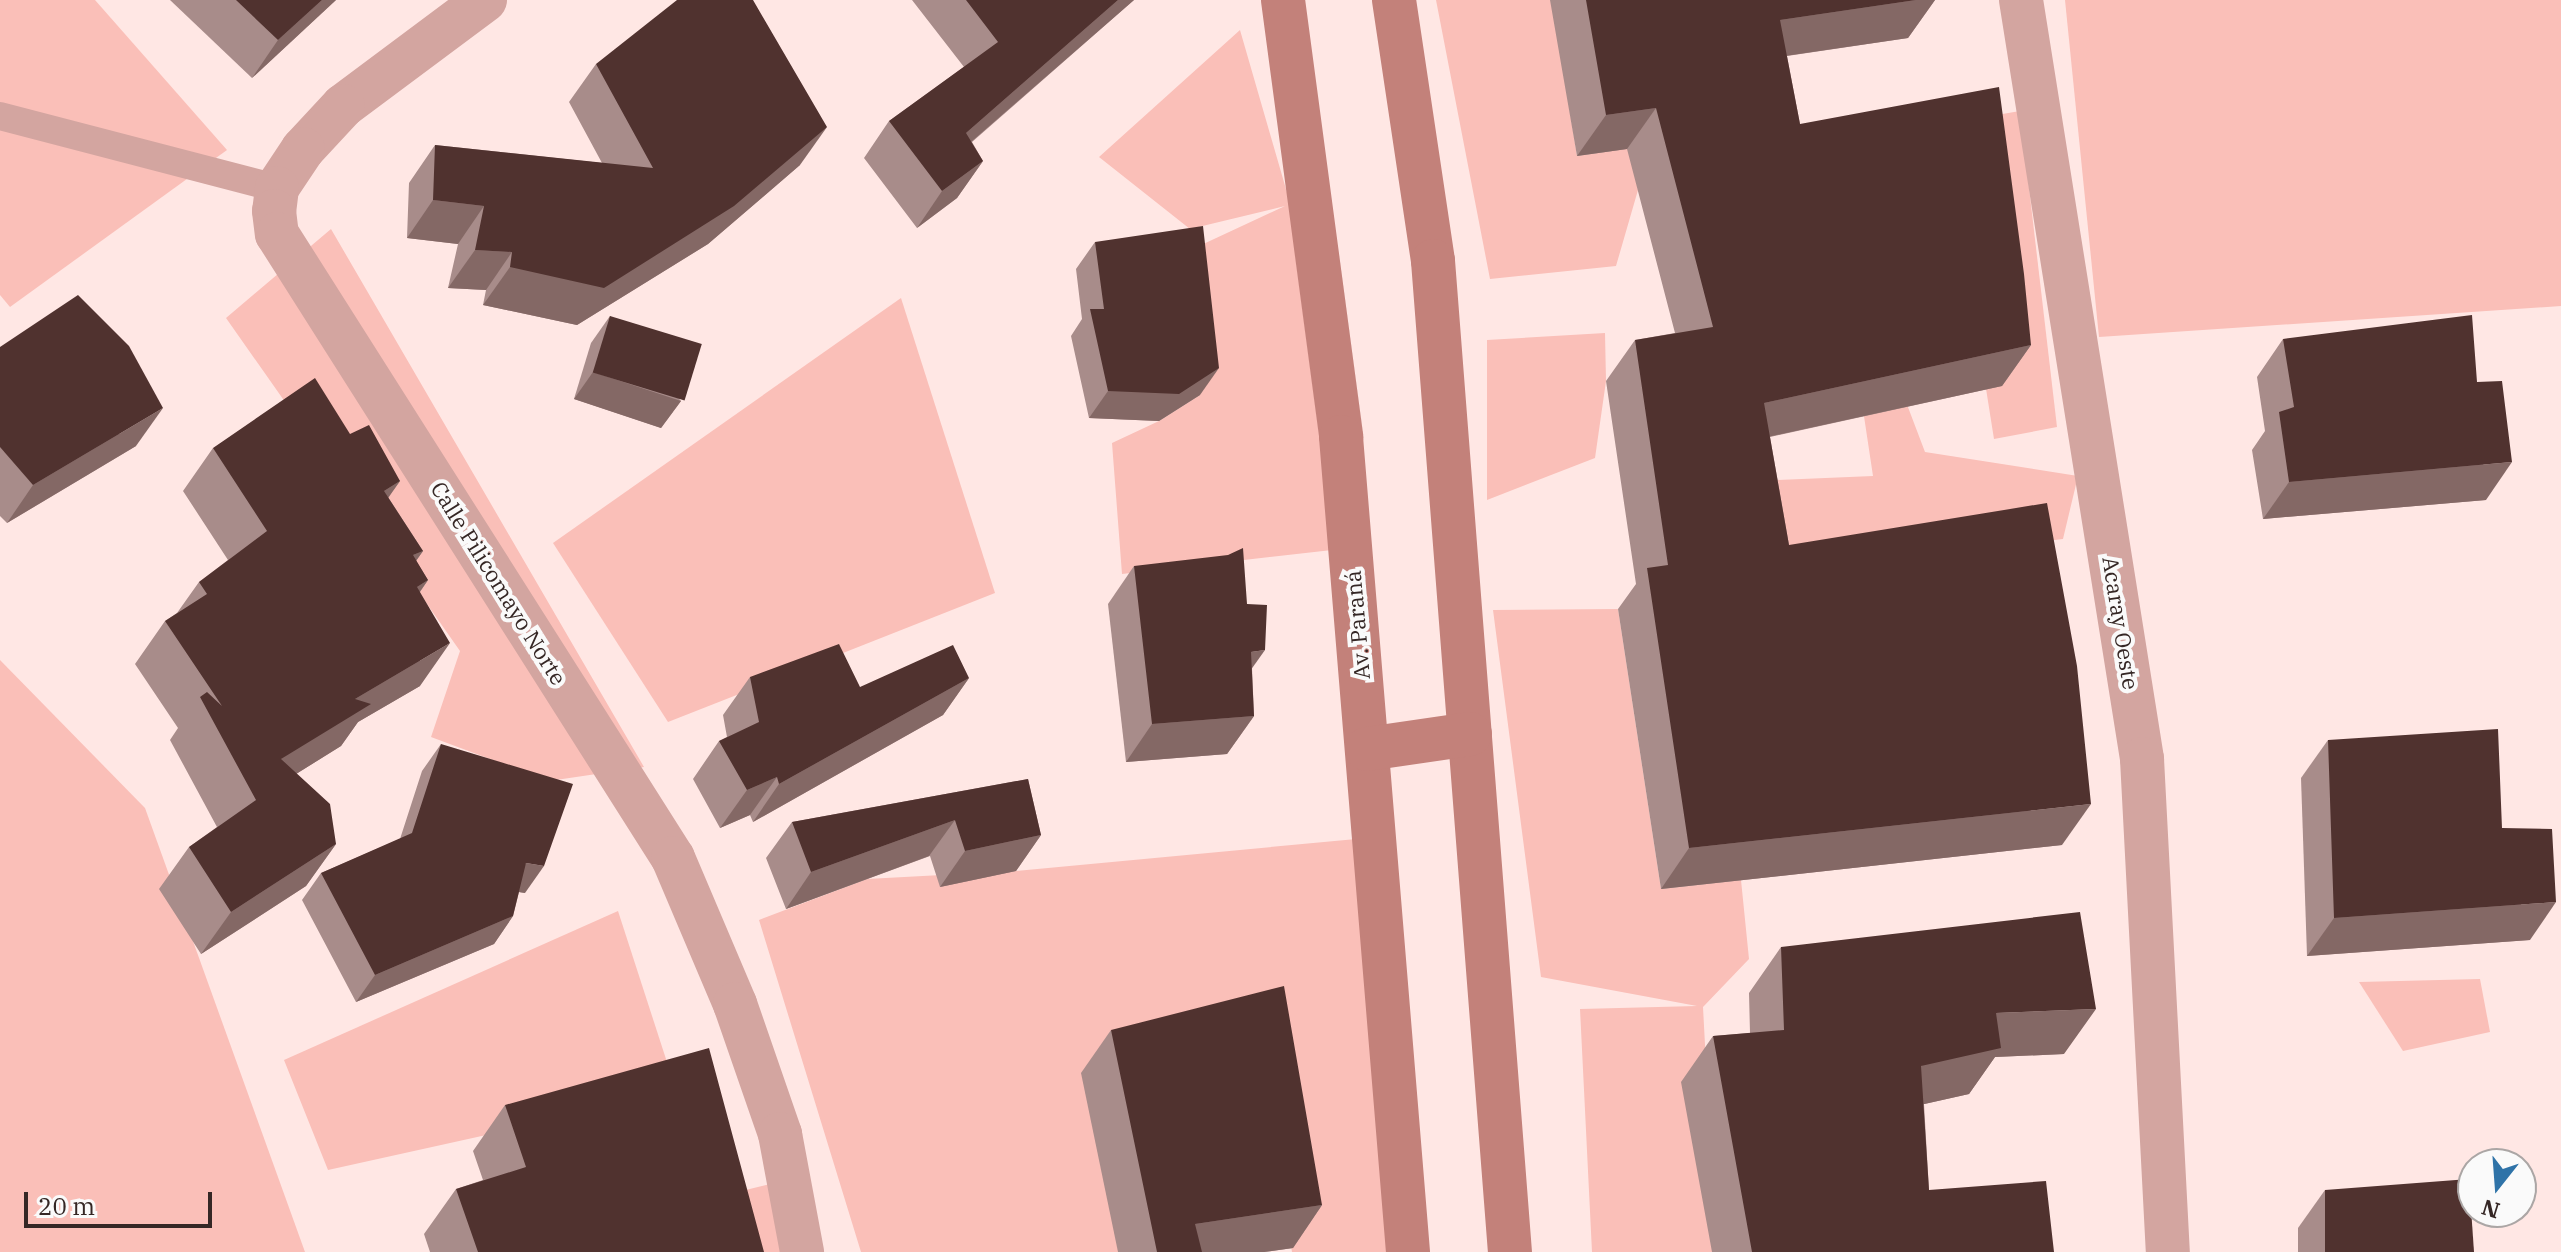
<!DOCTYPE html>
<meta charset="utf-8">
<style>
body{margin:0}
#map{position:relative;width:2561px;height:1252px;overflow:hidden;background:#ffe7e4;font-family:"IBM Plex Serif",serif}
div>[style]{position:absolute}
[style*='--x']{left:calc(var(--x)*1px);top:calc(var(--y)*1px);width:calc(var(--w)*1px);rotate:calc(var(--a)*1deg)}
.green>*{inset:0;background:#fabfb8}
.lane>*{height:28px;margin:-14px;padding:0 14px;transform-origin:14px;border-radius:14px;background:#d3a5a0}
.street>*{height:44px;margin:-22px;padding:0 22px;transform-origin:22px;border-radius:22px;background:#d3a5a0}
.secondary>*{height:44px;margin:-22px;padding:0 22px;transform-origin:22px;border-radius:22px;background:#c3817a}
.wall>*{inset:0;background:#a88c8a}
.shaded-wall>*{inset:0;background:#846865}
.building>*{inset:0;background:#50322f;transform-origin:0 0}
span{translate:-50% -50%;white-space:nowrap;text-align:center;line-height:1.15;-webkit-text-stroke:8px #fafafa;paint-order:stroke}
.street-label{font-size:22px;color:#352725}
.north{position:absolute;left:2457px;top:1148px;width:80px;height:80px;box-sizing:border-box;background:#fafafa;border:2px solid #aba6a5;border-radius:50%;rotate:197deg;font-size:22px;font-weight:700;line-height:32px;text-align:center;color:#352725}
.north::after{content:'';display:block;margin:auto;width:28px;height:36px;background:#2f73a8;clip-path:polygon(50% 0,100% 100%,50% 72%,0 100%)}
.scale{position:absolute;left:24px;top:1192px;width:188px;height:36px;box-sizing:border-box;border:4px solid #352725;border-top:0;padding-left:10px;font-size:24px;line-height:28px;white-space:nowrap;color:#352725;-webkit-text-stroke:6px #fafafa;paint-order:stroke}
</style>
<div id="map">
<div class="green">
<i style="clip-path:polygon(0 0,95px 0,227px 150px,10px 307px,0 295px)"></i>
<i style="clip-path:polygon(1436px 0,1552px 0,1577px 156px,1630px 148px,1638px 190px,1616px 266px,1490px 279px)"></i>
<i style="clip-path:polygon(2065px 0,2561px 0,2561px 306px,2099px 337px)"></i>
<i style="clip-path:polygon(1240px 30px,1290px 203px,1305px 195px,1332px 550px,1122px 574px,1112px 443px,1159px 421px,1200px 395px,1184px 253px,1285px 206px,1190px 229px,1099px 157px)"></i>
<i style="clip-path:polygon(2020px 111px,2057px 427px,1994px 439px,1944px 124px)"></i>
<i style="clip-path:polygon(331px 229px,644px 767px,549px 781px,431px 737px,460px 651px,226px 318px)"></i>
<i style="clip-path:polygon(901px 298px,995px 593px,668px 722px,553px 543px)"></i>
<i style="clip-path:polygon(1605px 333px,1606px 381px,1595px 458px,1487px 500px,1487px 340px)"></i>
<i style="clip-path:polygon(1903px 394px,1925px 452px,2078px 476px,2063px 539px,1690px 585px,1752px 481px,1873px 476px,1862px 403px)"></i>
<i style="clip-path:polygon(1618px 609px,1661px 889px,1741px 880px,1749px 959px,1703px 1007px,1716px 1252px,1592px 1252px,1580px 1009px,1697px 1006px,1541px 977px,1493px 610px)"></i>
<i style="clip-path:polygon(0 660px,145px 808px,305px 1252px,0 1252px)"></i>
<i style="clip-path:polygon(1367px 838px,1400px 1252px,1292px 1252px,1255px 1030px,1119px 1252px,861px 1252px,759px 920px,867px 879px,1016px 871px)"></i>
<i style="clip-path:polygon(618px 911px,677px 1093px,328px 1170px,284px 1060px)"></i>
<i style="clip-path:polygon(2480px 979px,2490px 1032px,2403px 1051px,2359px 982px)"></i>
<i style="clip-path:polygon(782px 1181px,789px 1252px,719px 1252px,705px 1200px)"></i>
</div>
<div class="lane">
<i style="--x:0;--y:116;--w:286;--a:14.6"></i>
</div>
<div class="street">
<i style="--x:485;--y:0;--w:177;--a:143.3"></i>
<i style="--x:343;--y:106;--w:59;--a:132.9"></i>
<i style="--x:303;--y:149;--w:47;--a:123.7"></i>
<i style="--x:277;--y:188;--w:23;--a:97"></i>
<i style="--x:274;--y:211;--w:23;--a:83"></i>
<i style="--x:277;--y:234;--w:739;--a:57.6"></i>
<i style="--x:673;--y:858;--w:159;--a:67"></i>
<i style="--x:735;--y:1004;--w:138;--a:70.9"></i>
<i style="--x:780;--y:1134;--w:120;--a:79.4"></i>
<i style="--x:2021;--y:0;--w:769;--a:80.94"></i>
<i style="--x:2142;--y:759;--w:494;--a:87"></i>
</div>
<div class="secondary">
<i style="--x:1283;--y:0;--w:441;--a:82.4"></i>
<i style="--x:1341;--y:437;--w:818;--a:85.3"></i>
<i style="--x:1394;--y:0;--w:264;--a:81.5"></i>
<i style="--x:1433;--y:261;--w:994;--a:85.56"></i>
<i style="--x:1367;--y:749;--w:104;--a:-8.3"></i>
</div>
<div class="wall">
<i style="clip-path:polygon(170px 0,336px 0,252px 78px)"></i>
<i style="clip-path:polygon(912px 0,1134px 0,972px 142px,983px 161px,957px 198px,917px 228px,864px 158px,889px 121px,964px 67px)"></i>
<i style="clip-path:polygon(1550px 0,1935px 0,1908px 38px,1787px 56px,1800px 124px,2031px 345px,2002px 386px,1770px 437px,1789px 545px,2062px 845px,1661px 889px,1618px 609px,1636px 584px,1606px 381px,1635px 340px,1675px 333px,1627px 149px,1577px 156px)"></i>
<i style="clip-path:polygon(596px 64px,800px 165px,708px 244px,577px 325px,483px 305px,486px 290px,448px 288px,458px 244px,407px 238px,409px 183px,435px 145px,602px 163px,569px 102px)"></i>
<i style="clip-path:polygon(1095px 242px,1200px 395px,1159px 421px,1089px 418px,1071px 336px,1082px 319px,1076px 269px)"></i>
<i style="clip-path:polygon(610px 316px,681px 401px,661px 428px,574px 399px,591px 343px)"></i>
<i style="clip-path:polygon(2283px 339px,2477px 382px,2486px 500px,2263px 519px,2252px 450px,2265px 431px,2257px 377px)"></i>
<i style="clip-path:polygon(0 347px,136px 446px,7px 523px,0 516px)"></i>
<i style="clip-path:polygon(350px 434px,400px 481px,388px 497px,423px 551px,416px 561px,428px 580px,420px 592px,420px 686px,358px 722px,341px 746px,296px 774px,336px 844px,306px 886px,201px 954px,159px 889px,189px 847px,217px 827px,170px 740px,178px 728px,135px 664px,165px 621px,177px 613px,199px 582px,228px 560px,183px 491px,213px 448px)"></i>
<i style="clip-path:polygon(1134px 566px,1252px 668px,1254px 716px,1227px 754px,1126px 762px,1108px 604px)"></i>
<i style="clip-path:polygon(750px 677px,860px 687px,969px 678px,943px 715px,753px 822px,750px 815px,720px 828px,693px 779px,719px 741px,727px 737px,723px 715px)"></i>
<i style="clip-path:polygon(2328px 740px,2502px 828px,2530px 940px,2307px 956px,2301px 778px)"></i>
<i style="clip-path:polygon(441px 744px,525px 893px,519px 892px,513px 916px,494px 944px,356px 1002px,302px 900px,321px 873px,400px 839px,422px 771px)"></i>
<i style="clip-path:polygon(1028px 779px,1041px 835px,1016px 871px,940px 887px,930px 856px,786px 909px,766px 858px,792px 822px)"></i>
<i style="clip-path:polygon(1781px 947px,2064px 1054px,1995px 1057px,1969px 1094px,1924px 1104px,1929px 1190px,2054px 1252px,1712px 1252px,1681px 1082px,1713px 1036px,1750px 1033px,1749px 993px)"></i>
<i style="clip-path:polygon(1111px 1030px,1322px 1205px,1293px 1248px,1264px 1252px,1118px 1252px,1081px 1073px)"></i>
<i style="clip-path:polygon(505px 1105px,764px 1252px,430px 1252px,424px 1234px,456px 1189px,483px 1180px,473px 1151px)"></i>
<i style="clip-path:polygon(2325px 1190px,2474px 1252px,2298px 1252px,2298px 1228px)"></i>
</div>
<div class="shaded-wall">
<i style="clip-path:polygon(322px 0,336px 0,252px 78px,278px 40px)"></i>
<i style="clip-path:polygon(1118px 0,1134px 0,940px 169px,966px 133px)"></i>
<i style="clip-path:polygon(1916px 0,1935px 0,1908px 38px,1751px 61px,1780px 20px)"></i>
<i style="clip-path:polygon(1656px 108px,1627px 149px,1577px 156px,1606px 115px)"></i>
<i style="clip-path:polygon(827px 127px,800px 165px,708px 244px,577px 325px,483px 305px,510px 267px)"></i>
<i style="clip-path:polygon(983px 161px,957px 198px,917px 228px,942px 191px)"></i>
<i style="clip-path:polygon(433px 200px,484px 206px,458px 244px,407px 238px)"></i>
<i style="clip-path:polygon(475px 250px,512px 252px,486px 290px,448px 288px)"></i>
<i style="clip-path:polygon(2031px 345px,2002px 386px,1735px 444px,1764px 403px)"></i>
<i style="clip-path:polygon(1219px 368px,1200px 395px,1159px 421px,1089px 418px,1108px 391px)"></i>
<i style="clip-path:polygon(593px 372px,681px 401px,661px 428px,574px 399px)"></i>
<i style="clip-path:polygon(163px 408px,136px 446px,7px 523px,33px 485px)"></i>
<i style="clip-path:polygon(2512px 462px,2486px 500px,2263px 519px,2289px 482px)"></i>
<i style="clip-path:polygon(400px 481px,370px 524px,384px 491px)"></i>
<i style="clip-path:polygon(423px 551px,393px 593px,413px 555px)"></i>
<i style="clip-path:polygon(428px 580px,398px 623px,417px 587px)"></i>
<i style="clip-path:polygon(450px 643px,420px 686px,358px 722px,341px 746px,256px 799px,281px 759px,355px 699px)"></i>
<i style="clip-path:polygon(1265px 650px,1238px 688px,1251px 652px)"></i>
<i style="clip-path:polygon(969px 678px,943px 715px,753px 822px,779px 784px)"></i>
<i style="clip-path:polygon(1254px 716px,1227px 754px,1126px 762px,1152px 724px)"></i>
<i style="clip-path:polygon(777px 777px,750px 815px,720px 828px,747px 790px)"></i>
<i style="clip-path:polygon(2091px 804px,2062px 845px,1661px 889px,1689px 848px)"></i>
<i style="clip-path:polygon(955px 820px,929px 856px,786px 909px,811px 872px)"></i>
<i style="clip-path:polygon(1041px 835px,1016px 871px,940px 887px,965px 851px)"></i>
<i style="clip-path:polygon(336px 844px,306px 886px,201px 954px,231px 912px)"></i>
<i style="clip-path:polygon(526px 863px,544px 866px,525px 893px,507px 890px)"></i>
<i style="clip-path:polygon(2556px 902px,2530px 940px,2307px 956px,2334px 918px)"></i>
<i style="clip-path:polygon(513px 916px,494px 944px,356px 1002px,375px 975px)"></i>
<i style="clip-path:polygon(2096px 1009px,2064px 1054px,1995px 1057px,1969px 1094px,1889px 1112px,1921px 1066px,1996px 1013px)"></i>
<i style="clip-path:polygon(1322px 1205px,1293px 1248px,1264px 1252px,1175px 1252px,1195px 1224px)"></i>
</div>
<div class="building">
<i style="clip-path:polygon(236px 0,322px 0,278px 40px)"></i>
<i style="clip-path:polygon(677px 0,753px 0,827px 127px,734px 206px,604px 288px,510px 267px,512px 252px,475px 250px,484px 206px,433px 200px,435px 145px,653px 168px,596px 64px)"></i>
<i style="clip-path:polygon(966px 0,1118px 0,966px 133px,983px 161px,942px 191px,889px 121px,998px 42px)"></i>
<i style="clip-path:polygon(1586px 0,1916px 0,1780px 20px,1800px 124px,1999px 87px,2024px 274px,2031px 345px,1764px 403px,1789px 545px,2047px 503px,2077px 666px,2091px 804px,1689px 848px,1647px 568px,1668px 565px,1635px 340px,1713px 327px,1656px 108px,1606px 115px)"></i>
<i style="clip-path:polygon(1203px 226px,1219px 368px,1179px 394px,1108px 391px,1090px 309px,1104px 309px,1095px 242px)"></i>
<i style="clip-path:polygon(78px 295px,129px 346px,163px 408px,33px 485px,0 447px,0 347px)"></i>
<i style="clip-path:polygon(2472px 315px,2477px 382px,2502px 381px,2512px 462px,2289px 482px,2279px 412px,2294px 407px,2283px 339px)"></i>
<i style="left:610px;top:316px;width:96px;height:59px;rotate:17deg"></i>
<i style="clip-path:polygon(315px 378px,350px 434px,369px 425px,400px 481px,384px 491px,423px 551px,413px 555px,428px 580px,417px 587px,450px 643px,355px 699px,371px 704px,281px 759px,330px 804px,336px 844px,231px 912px,189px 847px,256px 800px,200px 697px,207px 692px,222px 706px,165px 621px,207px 594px,199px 582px,267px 531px,213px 448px)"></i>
<i style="clip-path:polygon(1243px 548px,1247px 604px,1267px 605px,1265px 650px,1251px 652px,1254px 716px,1152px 724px,1134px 566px,1228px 555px)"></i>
<i style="clip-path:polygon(839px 644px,860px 687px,953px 645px,969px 678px,779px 784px,777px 777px,747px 790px,719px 741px,759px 722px,750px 677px)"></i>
<i style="clip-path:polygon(2498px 729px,2502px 828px,2552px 829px,2556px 902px,2334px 918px,2328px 740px)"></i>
<i style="clip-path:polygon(441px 744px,573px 784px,544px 866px,526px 863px,513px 916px,375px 975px,321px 873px,412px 833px)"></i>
<i style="clip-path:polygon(1028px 779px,1041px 835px,965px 851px,952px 811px,955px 820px,811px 872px,792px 822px)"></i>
<i style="clip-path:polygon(2080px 912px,2096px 1009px,1996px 1013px,2001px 1048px,1921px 1066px,1929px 1190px,2046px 1181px,2054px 1252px,1752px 1252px,1713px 1036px,1784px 1030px,1781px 947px)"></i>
<i style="clip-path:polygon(1284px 986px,1322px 1205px,1195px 1224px,1202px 1252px,1157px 1252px,1111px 1030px)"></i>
<i style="clip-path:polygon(709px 1048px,764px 1252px,478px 1252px,456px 1189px,526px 1167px,505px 1105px)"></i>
<i style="clip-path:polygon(2469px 1179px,2474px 1252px,2325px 1252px,2325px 1190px)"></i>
</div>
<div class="street-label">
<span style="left:499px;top:583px;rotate:58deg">Calle Pilicomayo Norte</span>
<span style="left:2121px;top:623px;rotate:81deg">Acaray Oeste</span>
<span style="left:1357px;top:625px;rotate:-95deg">Av. Paraná</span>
</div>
<div class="north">N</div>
<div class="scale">20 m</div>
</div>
